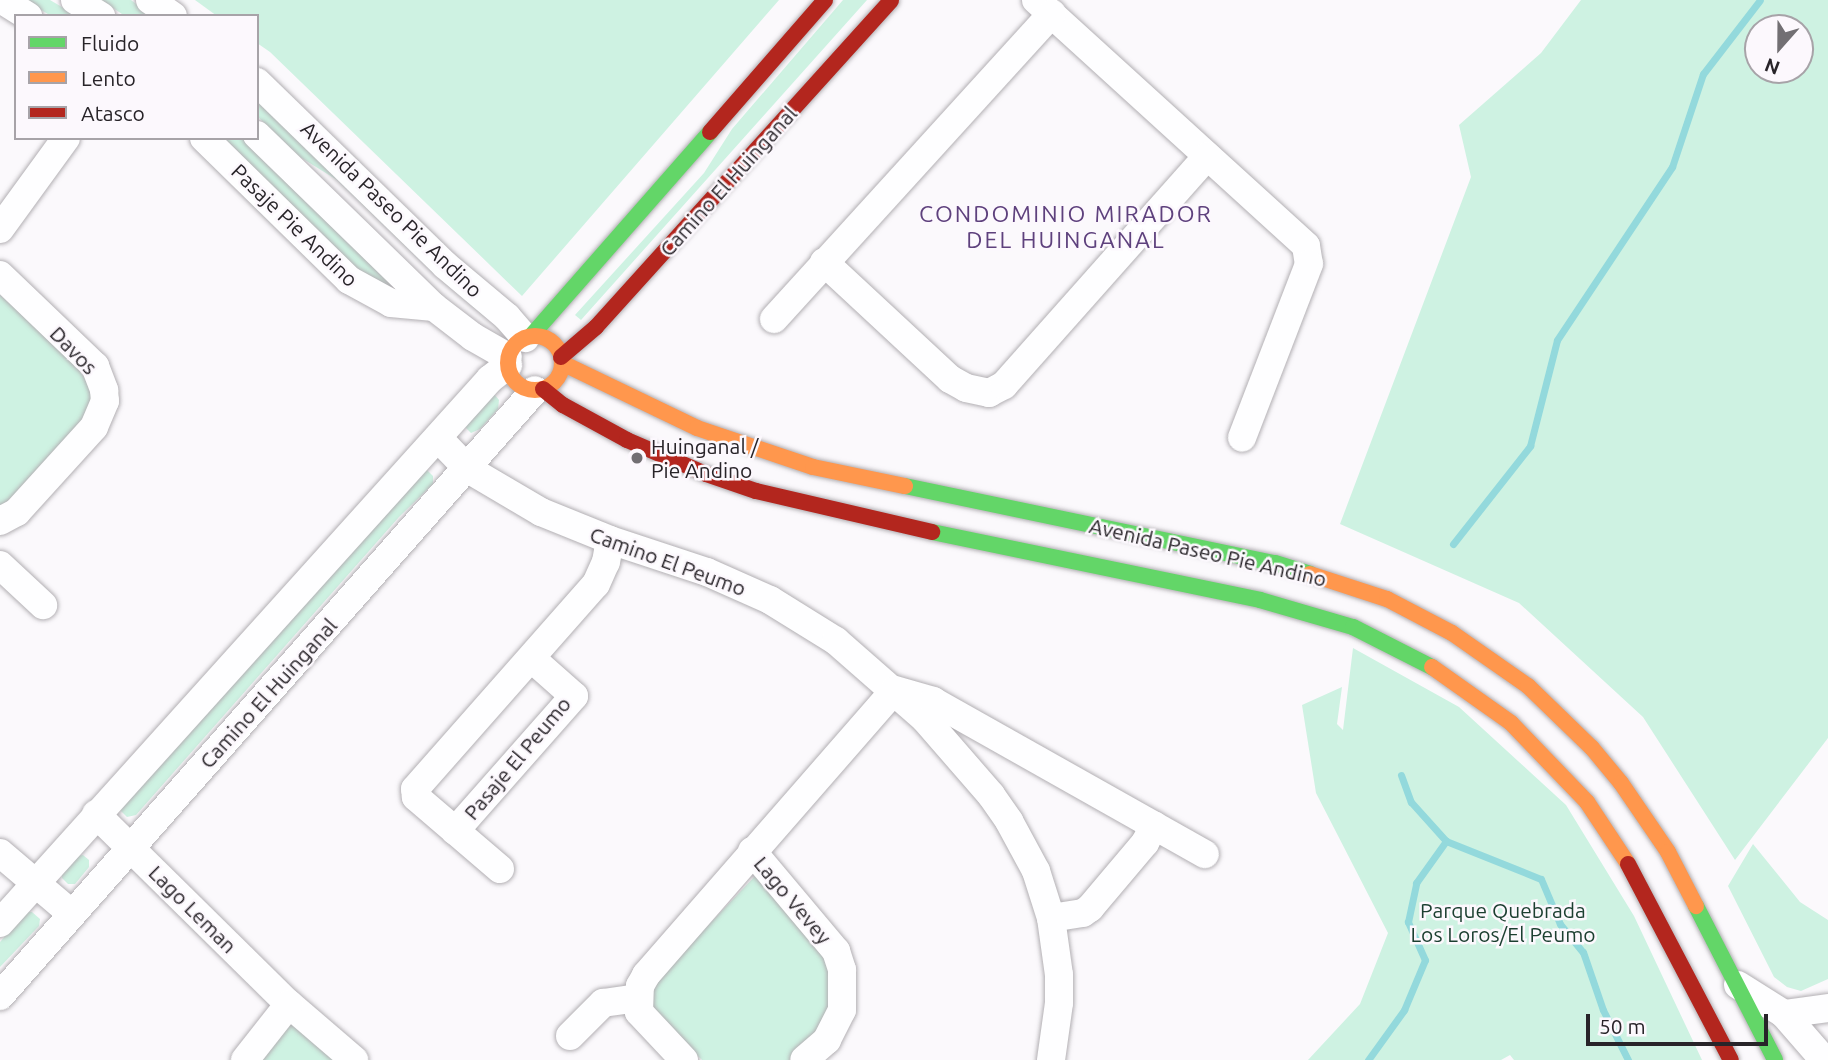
<!DOCTYPE html>
<style>
body{margin:0}
#map{position:relative;width:1828px;height:1060px;overflow:hidden;background:#fbf9fc;font-family:Ubuntu,sans-serif}
div>[style]{position:absolute}
[style*='--x']{left:calc(var(--x)*1px);top:calc(var(--y)*1px);width:calc(var(--w)*1px);rotate:calc(var(--a)*1deg)}
.green>*{inset:0;background:#cef2e2}
.stream>*{height:7px;margin:-3.5px;padding:0 3.5px;transform-origin:3.5px;border-radius:3.5px;background:#93d9dc}
.roads{filter:drop-shadow(0 0 2px #b2afb3) drop-shadow(0 0 2px #b2afb3)}
.street>*{height:28px;margin:-14px;padding:0 14px;transform-origin:14px;border-radius:14px;background:#fefeff}
.fast>*{height:16px;margin:-8px;padding:0 8px;transform-origin:8px;border-radius:8px;background:#63d668}
.slow>*{height:16px;margin:-8px;padding:0 8px;transform-origin:8px;border-radius:8px;background:#ff974d}
.slow>.ring{margin:-8px;padding:0;box-sizing:content-box;background:none;border:16px solid #ff974d;border-radius:50%}
.jam>*{height:16px;margin:-8px;padding:0 8px;transform-origin:8px;border-radius:8px;background:#b3261e}
.dots>*{width:19px;height:19px;translate:-50% -50%;box-sizing:border-box;border:4px solid #fcf8fd;border-radius:50%}
span{translate:-50% -50%;white-space:nowrap;text-align:center;line-height:1.15;-webkit-text-stroke:5px #fcf8fd;paint-order:stroke}
.street-label{font-size:21px;color:#282429}
.poi-label{font-size:21px;color:#282429}
.left{translate:0 -50%;text-align:left}
.park-label{font-size:21px;color:#1b3f30}
.neighbourhood-label{font-size:23px;color:#5e417d;letter-spacing:2px}
.legend{position:absolute;left:14px;top:14px;width:245px;height:126px;box-sizing:border-box;background:#fcf8fd;border:2px solid #a7a3a8;margin:0;padding:9px 12px;list-style:none;font-size:21px;color:#282429}
.legend li{display:flex;align-items:center;gap:14px;height:35px}
.legend b{width:35px;border:2px solid #a7a3a8}
.north{position:absolute;left:1744px;top:14px;width:70px;height:70px;box-sizing:border-box;background:#fcf8fd;border:2px solid #a7a3a8;border-radius:50%;rotate:201deg;font-size:19px;font-weight:700;line-height:28px;text-align:center;color:#282429}
.north::after{content:'';display:block;margin:auto;width:24px;height:32px;background:#726f73;clip-path:polygon(50% 0,100% 100%,50% 72%,0 100%)}
.scale{position:absolute;left:1586px;top:1014px;width:182px;height:32px;box-sizing:border-box;border:4px solid #282429;border-top:0;padding-left:9px;font-size:21px;line-height:24px;white-space:nowrap;color:#282429;-webkit-text-stroke:5px #fcf8fd;paint-order:stroke}
</style>
<div id="map">
<div class="green">
<i style="clip-path:polygon(25px 0,50px 0,77px 16px,51px 16px)"></i>
<i style="clip-path:polygon(101px 0,131px 0,152px 16px,125px 16px)"></i>
<i style="clip-path:polygon(195px 0,779px 0,522px 296px,270px 52px,257px 43px,257px 16px,217px 16px)"></i>
<i style="clip-path:polygon(843px 0,867px 0,581px 320px,575px 315px,704px 173px,732px 129px)"></i>
<i style="clip-path:polygon(evenodd,1581px 0,1828px 0,1828px 738px,1735px 860px,1643px 717px,1519px 603px,1340px 524px,1471px 177px,1459px 125px,1541px 53px,1581px 0,1758px 28px,1800px 28px,1800px 70px,1758px 70px,1758px 28px)"></i>
<i style="clip-path:polygon(257px 99px,488px 316px,485px 317px,433px 273px,337px 180px,300px 157px,257px 116px)"></i>
<i style="clip-path:polygon(224px 138px,243px 138px,397px 289px,374px 285px)"></i>
<i style="clip-path:polygon(0 295px,73px 360px,93px 392px,90px 415px,0 512px)"></i>
<i style="clip-path:polygon(493px 393px,499px 400px,498px 409px,480px 429px,471px 433px,464px 426px)"></i>
<i style="clip-path:polygon(426px 469px,433px 476px,433px 484px,399px 517px,136px 815px,127px 817px,120px 810px)"></i>
<i style="clip-path:polygon(1353px 648px,1459px 707px,1566px 805px,1634px 916px,1702px 1060px,1514px 1060px,1510px 1055px,1501px 1060px,1308px 1060px,1360px 1004px,1388px 933px,1316px 793px,1302px 705px,1342px 687px,1337px 724px,1343px 730px)"></i>
<i style="clip-path:polygon(1753px 844px,1800px 902px,1828px 920px,1828px 979px,1801px 991px,1787px 987px,1774px 977px,1728px 886px)"></i>
<i style="clip-path:polygon(83px 855px,89px 860px,89px 867px,75px 884px,68px 884px,62px 878px,62px 871px,77px 856px)"></i>
<i style="clip-path:polygon(757px 874px,824px 954px,835px 997px,817px 1039px,789px 1060px,702px 1060px,657px 1017px,651px 1007px,651px 995px,657px 979px)"></i>
<i style="clip-path:polygon(26px 912px,32px 912px,40px 919px,39px 926px,0 967px,0 942px)"></i>
<i style="clip-path:polygon(290px 1018px,341px 1060px,258px 1060px)"></i>
</div>
<div class="stream">
<i style="--x:1453;--y:544;--w:125;--a:-51.8"></i>
<i style="--x:1530;--y:446;--w:109;--a:-75.7"></i>
<i style="--x:1557;--y:340;--w:208;--a:-56.4"></i>
<i style="--x:1672;--y:167;--w:98;--a:-71.6"></i>
<i style="--x:1703;--y:74;--w:93;--a:-52.4"></i>
<i style="--x:1401;--y:775;--w:29;--a:70"></i>
<i style="--x:1411;--y:802;--w:52;--a:48.1"></i>
<i style="--x:1446;--y:841;--w:102;--a:21.8"></i>
<i style="--x:1541;--y:879;--w:49;--a:67.1"></i>
<i style="--x:1560;--y:924;--w:36;--a:51"></i>
<i style="--x:1583;--y:952;--w:61;--a:71"></i>
<i style="--x:1603;--y:1010;--w:56;--a:63.4"></i>
<i style="--x:1368;--y:1060;--w:62;--a:-54.2"></i>
<i style="--x:1404;--y:1010;--w:54;--a:-67.2"></i>
<i style="--x:1425;--y:960;--w:42;--a:-114.1"></i>
<i style="--x:1408;--y:922;--w:40;--a:-78"></i>
<i style="--x:1416;--y:883;--w:52;--a:-54.5"></i>
</div>
<div class="roads">
<div class="street">
<i style="--x:2;--y:0;--w:31;--a:32"></i>
<i style="--x:75;--y:0;--w:31;--a:32"></i>
<i style="--x:150;--y:0;--w:28;--a:35"></i>
<i style="--x:1036;--y:0;--w:365;--a:42.3"></i>
<i style="--x:1306;--y:246;--w:18;--a:81"></i>
<i style="--x:1309;--y:264;--w:186;--a:111.1"></i>
<i style="--x:257;--y:82;--w:262;--a:44.2"></i>
<i style="--x:445;--y:265;--w:81;--a:40"></i>
<i style="--x:507;--y:317;--w:28;--a:49"></i>
<i style="--x:257;--y:135;--w:247;--a:44.2"></i>
<i style="--x:434;--y:307;--w:49;--a:37.6"></i>
<i style="--x:473;--y:337;--w:40;--a:29.7"></i>
<i style="--x:204;--y:138;--w:203;--a:44.4"></i>
<i style="--x:349;--y:280;--w:48;--a:28.7"></i>
<i style="--x:391;--y:303;--w:43;--a:5.3"></i>
<i style="--x:0;--y:229;--w:112;--a:-54"></i>
<i style="--x:824;--y:262;--w:172;--a:42.9"></i>
<i style="--x:950;--y:379;--w:18;--a:29"></i>
<i style="--x:966;--y:388;--w:24;--a:12"></i>
<i style="--x:989;--y:393;--w:17;--a:-28"></i>
<i style="--x:1004;--y:385;--w:306;--a:-48.4"></i>
<i style="--x:0;--y:275;--w:132;--a:43.8"></i>
<i style="--x:95;--y:366;--w:26;--a:69"></i>
<i style="--x:104;--y:390;--w:11;--a:85"></i>
<i style="--x:105;--y:401;--w:28;--a:113"></i>
<i style="--x:94;--y:427;--w:115;--a:132.2"></i>
<i style="--x:17;--y:512;--w:19;--a:152"></i>
<i style="--x:774;--y:319;--w:413;--a:-47.7"></i>
<i style="--x:439;--y:439;--w:42;--a:46"></i>
<i style="--x:468;--y:469;--w:85;--a:30.5"></i>
<i style="--x:541;--y:512;--w:74;--a:22.1"></i>
<i style="--x:610;--y:540;--w:102;--a:18.3"></i>
<i style="--x:707;--y:572;--w:69;--a:24"></i>
<i style="--x:770;--y:600;--w:78;--a:31.8"></i>
<i style="--x:836;--y:641;--w:118;--a:41.2"></i>
<i style="--x:925;--y:719;--w:101;--a:49"></i>
<i style="--x:991;--y:795;--w:32;--a:55"></i>
<i style="--x:1009;--y:821;--w:57;--a:61.6"></i>
<i style="--x:1036;--y:871;--w:49;--a:72.3"></i>
<i style="--x:1051;--y:918;--w:58;--a:82"></i>
<i style="--x:1059;--y:975;--w:28;--a:90"></i>
<i style="--x:1059;--y:1003;--w:58;--a:98"></i>
<i style="--x:0;--y:565;--w:59;--a:42.9"></i>
<i style="--x:96;--y:814;--w:271;--a:44.6"></i>
<i style="--x:289;--y:1004;--w:86;--a:40.7"></i>
<i style="--x:455;--y:831;--w:180;--a:-48.6"></i>
<i style="--x:574;--y:696;--w:57;--a:-138.5"></i>
<i style="--x:752;--y:851;--w:131;--a:50"></i>
<i style="--x:836;--y:951;--w:20;--a:72"></i>
<i style="--x:842;--y:970;--w:40;--a:90"></i>
<i style="--x:842;--y:1010;--w:34;--a:117"></i>
<i style="--x:827;--y:1040;--w:30;--a:139"></i>
<i style="--x:0;--y:853;--w:94;--a:40.3"></i>
<i style="--x:500;--y:869;--w:111;--a:-139.4"></i>
<i style="--x:416;--y:797;--w:8;--a:-97"></i>
<i style="--x:415;--y:789;--w:273;--a:-48.6"></i>
<i style="--x:596;--y:584;--w:24;--a:-66"></i>
<i style="--x:606;--y:562;--w:22;--a:-80"></i>
<i style="--x:1051;--y:918;--w:32;--a:-9"></i>
<i style="--x:1083;--y:913;--w:9;--a:-36"></i>
<i style="--x:1090;--y:908;--w:85;--a:-49.8"></i>
<i style="--x:1145;--y:843;--w:20;--a:-63"></i>
<i style="--x:0;--y:923;--w:732;--a:-47.99"></i>
<i style="--x:490;--y:379;--w:23;--a:-38"></i>
<i style="--x:1738;--y:985;--w:54;--a:32.2"></i>
<i style="--x:1784;--y:1014;--w:61;--a:49"></i>
<i style="--x:0;--y:996;--w:808;--a:-48.56"></i>
<i style="--x:1784;--y:1014;--w:44;--a:-7.8"></i>
<i style="--x:570;--y:1036;--w:47;--a:-45"></i>
<i style="--x:603;--y:1003;--w:35;--a:-8"></i>
<i style="--x:245;--y:1060;--w:71;--a:-51.8"></i>
<i style="--x:684;--y:1060;--w:66;--a:-133.2"></i>
<i style="--x:639;--y:1012;--w:26;--a:-88"></i>
<i style="--x:640;--y:986;--w:13;--a:-61"></i>
<i style="--x:646;--y:975;--w:378;--a:-48.9"></i>
<i style="--x:895;--y:690;--w:40;--a:16"></i>
<i style="--x:933;--y:701;--w:312;--a:29.4"></i>
</div>
<div class="fast">
<i style="--x:531;--y:336;--w:271;--a:-48.7"></i>
<i style="--x:905;--y:486;--w:378;--a:11.8"></i>
<i style="--x:1275;--y:563;--w:37;--a:17"></i>
<i style="--x:932;--y:532;--w:335;--a:11.7"></i>
<i style="--x:1260;--y:600;--w:97;--a:16.2"></i>
<i style="--x:1353;--y:627;--w:89;--a:26.9"></i>
<i style="--x:1696;--y:906;--w:173;--a:62.8"></i>
</div>
<div class="slow">
<i class="ring" style="left:508px;top:336px;width:38px;height:38px"></i>
<i style="--x:562;--y:363;--w:150;--a:25.7"></i>
<i style="--x:697;--y:428;--w:122;--a:18.6"></i>
<i style="--x:813;--y:467;--w:94;--a:11.7"></i>
<i style="--x:1310;--y:574;--w:81;--a:18"></i>
<i style="--x:1387;--y:599;--w:73;--a:27.6"></i>
<i style="--x:1452;--y:633;--w:93;--a:34.9"></i>
<i style="--x:1528;--y:686;--w:89;--a:44.1"></i>
<i style="--x:1592;--y:748;--w:45;--a:50.4"></i>
<i style="--x:1621;--y:783;--w:83;--a:55.7"></i>
<i style="--x:1668;--y:852;--w:61;--a:62.6"></i>
<i style="--x:1432;--y:667;--w:97;--a:35.3"></i>
<i style="--x:1511;--y:723;--w:110;--a:46.1"></i>
<i style="--x:1587;--y:802;--w:74;--a:56.5"></i>
</div>
<div class="jam">
<i style="--x:710;--y:132;--w:175;--a:-48.9"></i>
<i style="--x:561;--y:357;--w:46;--a:-40.6"></i>
<i style="--x:596;--y:327;--w:440;--a:-47.9"></i>
<i style="--x:543;--y:389;--w:26;--a:39"></i>
<i style="--x:563;--y:405;--w:73;--a:28.7"></i>
<i style="--x:627;--y:440;--w:86;--a:23.3"></i>
<i style="--x:706;--y:474;--w:53;--a:18.8"></i>
<i style="--x:756;--y:491;--w:181;--a:13.1"></i>
<i style="--x:1628;--y:864;--w:221;--a:62.3"></i>
</div>
</div>
<div class="dots">
<i style="left:637px;top:458px;background:#726f73"></i>
</div>
<div class="street-label">
<span style="left:728px;top:181px;rotate:-48deg">Camino El Huinganal</span>
<span style="left:392px;top:209px;rotate:44deg">Avenida Paseo Pie Andino</span>
<span style="left:295px;top:225px;rotate:44deg">Pasaje Pie Andino</span>
<span style="left:74px;top:350px;rotate:46deg">Davos</span>
<span style="left:1208px;top:552px;rotate:13deg">Avenida Paseo Pie Andino</span>
<span style="left:668px;top:561px;rotate:20deg">Camino El Peumo</span>
<span style="left:268px;top:693px;rotate:-48deg">Camino El Huinganal</span>
<span style="left:517px;top:758px;rotate:-50deg">Pasaje El Peumo</span>
<span style="left:793px;top:900px;rotate:50deg">Lago Vevey</span>
<span style="left:193px;top:909px;rotate:45deg">Lago Leman</span>
</div>
<div class="poi-label">
<span class="left" style="left:651px;top:458px">Huinganal /<br>Pie Andino</span>
</div>
<div class="park-label">
<span style="left:1503px;top:922px">Parque Quebrada<br>Los Loros/El Peumo</span>
</div>
<div class="neighbourhood-label">
<span style="left:1066px;top:227px">CONDOMINIO MIRADOR<br>DEL HUINGANAL</span>
</div>
<ul class="legend">
<li><b style="height:9px;background:#63d668"></b>Fluido</li>
<li><b style="height:9px;background:#ff974d"></b>Lento</li>
<li><b style="height:9px;background:#b3261e"></b>Atasco</li>
</ul>
<div class="north">N</div>
<div class="scale">50 m</div>
</div>
